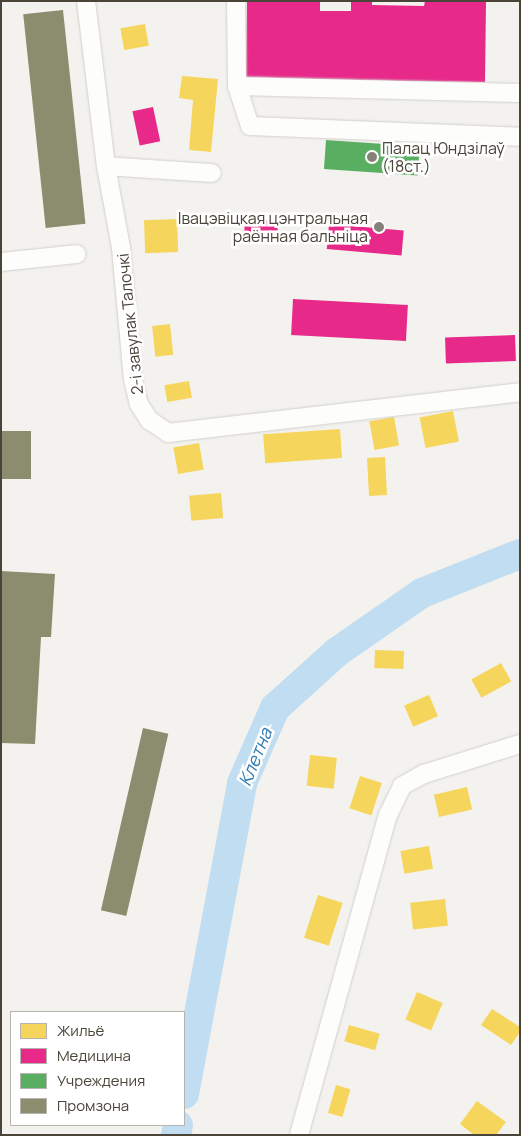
<!DOCTYPE html>
<meta charset="utf-8">
<style>
body{margin:0}
#map{position:relative;width:521px;height:1136px;overflow:hidden;background:#f4f2ee;font-family:Manrope,sans-serif}
div>[style]{position:absolute}
[style*='--x']{left:calc(var(--x)*1px);top:calc(var(--y)*1px);width:calc(var(--w)*1px);rotate:calc(var(--a)*1deg)}
.homes>*{inset:0;background:#f6d55c;transform-origin:0 0}
.health>*{inset:0;background:#e7298a;transform-origin:0 0}
.public>*{inset:0;background:#5aae61;transform-origin:0 0}
.industry>*{inset:0;background:#8c8c6e;transform-origin:0 0}
.river>*{height:30px;margin:-15px;padding:0 15px;transform-origin:15px;border-radius:15px;background:#c0ddf1}
.roads{filter:drop-shadow(0 0 1px #d2d0cb) drop-shadow(0 0 1px #d2d0cb)}
.minor>*{height:18px;margin:-9px;padding:0 9px;transform-origin:9px;border-radius:9px;background:#fdfdfc}
.dots>*{width:14px;height:14px;translate:-50% -50%;box-sizing:border-box;border:2px solid #fff;border-radius:50%}
span{translate:-50% -50%;white-space:nowrap;text-align:center;line-height:1.15;-webkit-text-stroke:5px #fff;paint-order:stroke}
.poi-label{font-size:16px;color:#4b4439}
.left{translate:0 -50%;text-align:left}
.right{translate:-100% -50%;text-align:right}
.street-label{font-size:16px;color:#4b4439}
.water-label{font-size:18px;color:#2e7ab2;font-style:italic}
.frame{position:absolute;inset:0;border:2px solid #4b4439;pointer-events:none}
.legend{position:absolute;left:10px;top:1011px;width:175px;height:115px;box-sizing:border-box;background:#fff;border:1px solid #b7b4b0;margin:0;padding:6px 9px;list-style:none;font-size:15px;color:#4b4439}
.legend li{display:flex;align-items:center;gap:10px;height:25px}
.legend b{width:25px;border:1px solid #b7b4b0}
</style>
<div id="map">
<div class="homes">
<i style="left:145px;top:24px;width:22px;height:25px;rotate:80deg"></i>
<i style="clip-path:polygon(182px 76px,218px 79px,211px 152px,189px 150px,193px 100px,179px 98px)"></i>
<i style="left:177px;top:219px;width:33px;height:33px;rotate:88deg"></i>
<i style="left:170px;top:324px;width:31px;height:18px;rotate:84deg"></i>
<i style="left:189px;top:381px;width:17px;height:25px;rotate:80deg"></i>
<i style="left:453px;top:411px;width:31px;height:34px;rotate:79deg"></i>
<i style="left:394px;top:417px;width:29px;height:25px;rotate:80deg"></i>
<i style="left:340px;top:429px;width:29px;height:77px;rotate:86deg"></i>
<i style="left:199px;top:443px;width:27px;height:26px;rotate:80deg"></i>
<i style="left:385px;top:457px;width:38px;height:18px;rotate:87deg"></i>
<i style="left:221px;top:493px;width:25px;height:32px;rotate:85deg"></i>
<i style="left:375px;top:650px;width:29px;height:18px;rotate:2deg"></i>
<i style="left:501px;top:663px;width:21px;height:34px;rotate:61deg"></i>
<i style="left:429px;top:695px;width:23px;height:27px;rotate:67deg"></i>
<i style="left:310px;top:755px;width:27px;height:31px;rotate:6deg"></i>
<i style="left:360px;top:776px;width:23px;height:34px;rotate:18deg"></i>
<i style="left:467px;top:787px;width:23px;height:34px;rotate:77deg"></i>
<i style="left:429px;top:846px;width:23px;height:29px;rotate:80deg"></i>
<i style="left:318px;top:895px;width:26px;height:45px;rotate:18deg"></i>
<i style="left:445px;top:899px;width:27px;height:35px;rotate:84deg"></i>
<i style="left:417px;top:992px;width:28px;height:30px;rotate:23deg"></i>
<i style="clip-path:polygon(492px 1009px,520px 1027px,520px 1032px,511px 1045px,481px 1025px)"></i>
<i style="left:349px;top:1025px;width:32px;height:17px;rotate:16deg"></i>
<i style="left:336px;top:1085px;width:15px;height:29px;rotate:16deg"></i>
<i style="clip-path:polygon(477px 1101px,506px 1122px,496px 1135px,474px 1135px,460px 1124px)"></i>
</div>
<div class="health">
<i style="clip-path:polygon(247px 1px,320px 1px,320px 11px,351px 11px,351px 1px,372px 1px,372px 5px,424px 6px,425px 1px,486px 1px,485px 82px,246px 79px)"></i>
<i style="left:153px;top:107px;width:35px;height:21px;rotate:78deg"></i>
<i style="left:245px;top:219px;width:33px;height:20px;rotate:3deg"></i>
<i style="left:329px;top:224px;width:75px;height:25px;rotate:5deg"></i>
<i style="left:293px;top:299px;width:115px;height:36px;rotate:3deg"></i>
<i style="left:515px;top:335px;width:26px;height:70px;rotate:88deg"></i>
</div>
<div class="public">
<i style="left:326px;top:140px;width:94px;height:29px;rotate:4deg"></i>
</div>
<div class="industry">
<i style="left:63px;top:10px;width:215px;height:40px;rotate:84deg"></i>
<i style="left:1px;top:431px;width:30px;height:48px"></i>
<i style="clip-path:polygon(1px 571px,55px 574px,51px 637px,41px 637px,35px 744px,1px 743px)"></i>
<i style="left:143px;top:728px;width:26px;height:187px;rotate:13deg"></i>
</div>
<div class="river">
<i style="--x:184;--y:1094;--w:316;--a:-79.4"></i>
<i style="--x:242;--y:783;--w:82;--a:-66.3"></i>
<i style="--x:275;--y:708;--w:84;--a:-42.1"></i>
<i style="--x:337;--y:652;--w:103;--a:-34.8"></i>
<i style="--x:422;--y:593;--w:105;--a:-21.7"></i>
<i style="--x:176;--y:1135;--w:10;--a:-79"></i>
</div>
<div class="roads">
<div class="minor">
<i style="--x:86;--y:1;--w:166;--a:83.1"></i>
<i style="--x:106;--y:166;--w:83;--a:79.6"></i>
<i style="--x:121;--y:248;--w:132;--a:84.8"></i>
<i style="--x:133;--y:379;--w:26;--a:77"></i>
<i style="--x:139;--y:404;--w:19;--a:58"></i>
<i style="--x:149;--y:420;--w:23;--a:34"></i>
<i style="--x:168;--y:433;--w:354;--a:-6.6"></i>
<i style="--x:236;--y:1;--w:85;--a:89.3"></i>
<i style="--x:237;--y:86;--w:283;--a:1.4"></i>
<i style="--x:237;--y:86;--w:42;--a:72"></i>
<i style="--x:250;--y:126;--w:270;--a:2.3"></i>
<i style="--x:106;--y:166;--w:106;--a:3.8"></i>
<i style="--x:1;--y:262;--w:76;--a:-6"></i>
<i style="--x:299;--y:1135;--w:332;--a:-74.5"></i>
<i style="--x:388;--y:815;--w:32;--a:-64"></i>
<i style="--x:402;--y:786;--w:25;--a:-29"></i>
<i style="--x:424;--y:774;--w:101;--a:-17.4"></i>
</div>
</div>
<div class="dots">
<i style="left:372px;top:157px;background:#868178"></i>
<i style="left:379px;top:227px;background:#868178"></i>
</div>
<div class="poi-label">
<span class="left" style="left:382px;top:157px">Палац Юндзілаў<br>(18ст.)</span>
<span class="right" style="left:368px;top:227px">Івацэвіцкая цэнтральная<br>раённая бальніца</span>
</div>
<div class="street-label">
<span style="left:130px;top:324px;rotate:-96deg">2-і завулак Талочкі</span>
</div>
<div class="water-label">
<span style="left:255px;top:757px;rotate:-68deg">Клетна</span>
</div>
<div class="frame"></div>
<ul class="legend">
<li><b style="height:14px;background:#f6d55c"></b>Жильё</li>
<li><b style="height:14px;background:#e7298a"></b>Медицина</li>
<li><b style="height:14px;background:#5aae61"></b>Учреждения</li>
<li><b style="height:14px;background:#8c8c6e"></b>Промзона</li>
</ul>
</div>
